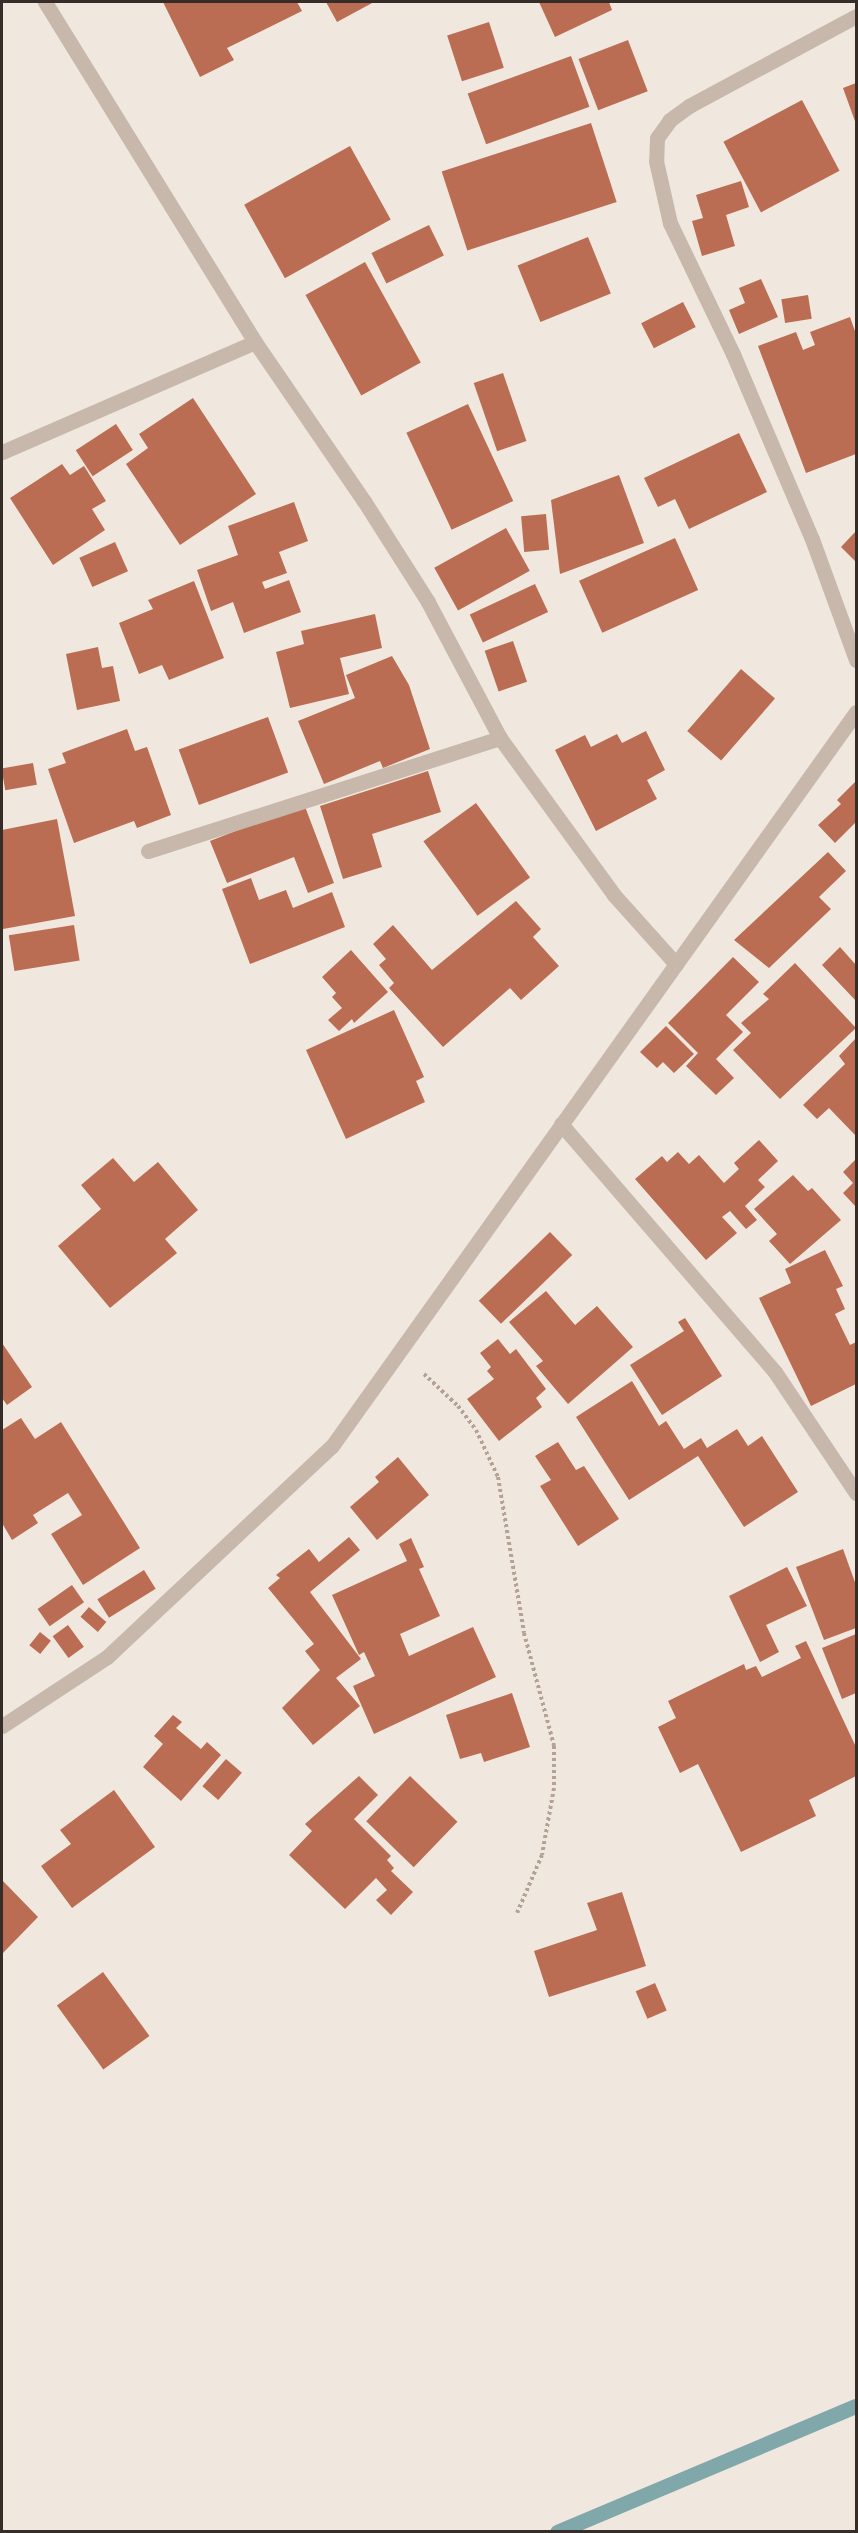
<!DOCTYPE html>
<style>
body{margin:0}
#map{position:relative;width:858px;height:2533px;overflow:hidden;background:#f0e8de;font-family:Quicksand,sans-serif}
div>[style]{position:absolute}
[style*='--x']{left:calc(var(--x)*1px);top:calc(var(--y)*1px);width:calc(var(--w)*1px);rotate:calc(var(--a)*1deg)}
.stream>*{height:15px;margin:-7.5px;padding:0 7.5px;transform-origin:7.5px;border-radius:7.5px;background:#80a8aa}
.building>*{inset:0;background:#ba6d52;transform-origin:0 0}
.path>*{height:4px;margin-top:-2px;transform-origin:0;background:repeating-linear-gradient(90deg,#b3a295 0 3px,transparent 0 6px)}
.minor>*{height:15px;margin:-7.5px;padding:0 7.5px;transform-origin:7.5px;border-radius:7.5px;background:#c7b8ab}
span{translate:-50% -50%;white-space:nowrap;text-align:center;line-height:1.15;-webkit-text-stroke:4.5px #f8f2ea;paint-order:stroke}
.frame{position:absolute;inset:0;border:3px solid #362d29;pointer-events:none}
</style>
<div id="map">
<div class="stream">
<i style="--x:557;--y:2532;--w:324;--a:-22.9"></i>
</div>
<div class="building">
<i style="clip-path:polygon(163px 2px,297px 2px,302px 11px,227px 48px,234px 60px,200px 77px)"></i>
<i style="clip-path:polygon(326px 2px,374px 2px,337px 22px)"></i>
<i style="clip-path:polygon(539px 2px,609px 2px,612px 10px,555px 37px)"></i>
<i style="left:489px;top:22px;width:48px;height:44px;rotate:72deg"></i>
<i style="left:628px;top:40px;width:55px;height:53px;rotate:69deg"></i>
<i style="left:571px;top:56px;width:54px;height:110px;rotate:70deg"></i>
<i style="clip-path:polygon(856px 83px,856px 124px,843px 88px)"></i>
<i style="left:802px;top:100px;width:80px;height:89px;rotate:62deg"></i>
<i style="left:591px;top:123px;width:83px;height:157px;rotate:72deg"></i>
<i style="left:350px;top:146px;width:84px;height:121px;rotate:61deg"></i>
<i style="clip-path:polygon(741px 181px,749px 207px,726px 215px,735px 246px,702px 256px,692px 221px,703px 218px,696px 195px)"></i>
<i style="left:429px;top:225px;width:34px;height:64px;rotate:64deg"></i>
<i style="left:588px;top:237px;width:61px;height:76px;rotate:68deg"></i>
<i style="left:365px;top:262px;width:115px;height:68px;rotate:61deg"></i>
<i style="clip-path:polygon(761px 279px,778px 317px,739px 334px,729px 310px,745px 303px,739px 288px)"></i>
<i style="left:808px;top:295px;width:24px;height:27px;rotate:81deg"></i>
<i style="left:683px;top:302px;width:28px;height:47px;rotate:63deg"></i>
<i style="clip-path:polygon(850px 317px,856px 334px,856px 454px,806px 473px,758px 346px,796px 332px,803px 350px,815px 345px,810px 332px)"></i>
<i style="left:503px;top:373px;width:72px;height:31px;rotate:71deg"></i>
<i style="clip-path:polygon(193px 398px,256px 494px,180px 545px,126px 464px,148px 448px,139px 434px)"></i>
<i style="left:468px;top:404px;width:107px;height:68px;rotate:65deg"></i>
<i style="left:116px;top:424px;width:31px;height:48px;rotate:57deg"></i>
<i style="clip-path:polygon(739px 433px,767px 492px,689px 529px,675px 499px,658px 507px,644px 478px)"></i>
<i style="clip-path:polygon(62px 464px,70px 475px,84px 466px,106px 501px,92px 509px,105px 530px,53px 565px,10px 498px)"></i>
<i style="clip-path:polygon(619px 475px,644px 543px,560px 574px,551px 500px)"></i>
<i style="clip-path:polygon(294px 502px,308px 541px,279px 552px,287px 573px,262px 582px,265px 589px,289px 580px,301px 612px,244px 633px,233px 602px,211px 611px,197px 570px,238px 555px,228px 526px)"></i>
<i style="left:546px;top:514px;width:36px;height:25px;rotate:85deg"></i>
<i style="left:506px;top:528px;width:49px;height:82px;rotate:61deg"></i>
<i style="clip-path:polygon(856px 531px,856px 562px,841px 547px)"></i>
<i style="left:675px;top:538px;width:57px;height:105px;rotate:66deg"></i>
<i style="left:115px;top:542px;width:32px;height:39px;rotate:66deg"></i>
<i style="clip-path:polygon(194px 581px,224px 658px,169px 680px,162px 665px,139px 674px,119px 623px,153px 609px,148px 600px)"></i>
<i style="left:535px;top:584px;width:31px;height:72px;rotate:65deg"></i>
<i style="clip-path:polygon(375px 614px,382px 648px,340px 658px,349px 694px,290px 708px,276px 652px,304px 644px,301px 631px)"></i>
<i style="left:513px;top:641px;width:43px;height:30px;rotate:71deg"></i>
<i style="clip-path:polygon(98px 647px,102px 668px,113px 666px,120px 701px,77px 710px,66px 654px)"></i>
<i style="clip-path:polygon(392px 656px,409px 685px,430px 749px,383px 768px,380px 761px,324px 784px,298px 721px,355px 698px,346px 675px)"></i>
<i style="left:741px;top:669px;width:45px;height:82px;rotate:41deg"></i>
<i style="left:268px;top:717px;width:59px;height:95px;rotate:70deg"></i>
<i style="clip-path:polygon(127px 729px,135px 751px,147px 747px,171px 815px,137px 828px,134px 821px,74px 843px,48px 769px,66px 763px,62px 753px)"></i>
<i style="clip-path:polygon(646px 731px,665px 770px,647px 780px,657px 799px,596px 831px,555px 750px,585px 735px,591px 747px,617px 734px,622px 743px)"></i>
<i style="left:33px;top:763px;width:22px;height:32px;rotate:80deg"></i>
<i style="clip-path:polygon(428px 771px,441px 812px,372px 834px,382px 867px,343px 879px,320px 806px)"></i>
<i style="clip-path:polygon(856px 781px,856px 822px,835px 843px,818px 825px,841px 804px,837px 800px)"></i>
<i style="left:476px;top:803px;width:92px;height:65px;rotate:54deg"></i>
<i style="clip-path:polygon(304px 804px,334px 883px,308px 893px,294px 857px,227px 883px,210px 841px)"></i>
<i style="clip-path:polygon(57px 819px,75px 916px,3px 929px,2px 830px)"></i>
<i style="clip-path:polygon(828px 852px,846px 871px,819px 897px,831px 909px,769px 968px,734px 940px)"></i>
<i style="clip-path:polygon(251px 878px,259px 900px,286px 890px,293px 908px,332px 892px,345px 927px,250px 964px,222px 889px)"></i>
<i style="clip-path:polygon(516px 901px,541px 929px,533px 937px,559px 966px,521px 1000px,510px 988px,443px 1047px,389px 988px,394px 983px,379px 965px,386px 959px,373px 944px,393px 925px,432px 970px)"></i>
<i style="left:74px;top:925px;width:36px;height:66px;rotate:81deg"></i>
<i style="clip-path:polygon(840px 947px,856px 965px,856px 1001px,822px 965px)"></i>
<i style="clip-path:polygon(351px 950px,388px 992px,354px 1023px,352px 1019px,339px 1031px,328px 1020px,342px 1008px,332px 997px,336px 993px,322px 977px)"></i>
<i style="clip-path:polygon(733px 957px,759px 982px,726px 1015px,743px 1032px,716px 1059px,734px 1078px,716px 1095px,686px 1066px,698px 1053px,668px 1023px)"></i>
<i style="clip-path:polygon(795px 963px,856px 1028px,780px 1099px,733px 1050px,751px 1033px,741px 1023px,769px 999px,763px 994px)"></i>
<i style="clip-path:polygon(394px 1010px,424px 1077px,416px 1081px,425px 1102px,346px 1139px,306px 1050px)"></i>
<i style="clip-path:polygon(666px 1026px,694px 1054px,674px 1073px,663px 1062px,657px 1068px,640px 1052px)"></i>
<i style="clip-path:polygon(856px 1038px,856px 1136px,829px 1108px,817px 1119px,803px 1105px,845px 1064px,839px 1056px)"></i>
<i style="clip-path:polygon(759px 1140px,778px 1161px,758px 1180px,765px 1187px,745px 1206px,757px 1220px,746px 1229px,730px 1211px,722px 1217px,737px 1233px,706px 1260px,635px 1179px,662px 1156px,667px 1162px,678px 1152px,689px 1164px,699px 1155px,724px 1183px,739px 1169px,734px 1163px)"></i>
<i style="clip-path:polygon(113px 1158px,134px 1182px,158px 1162px,198px 1210px,165px 1239px,177px 1253px,110px 1308px,58px 1246px,101px 1209px,81px 1185px)"></i>
<i style="clip-path:polygon(856px 1159px,856px 1207px,843px 1193px,853px 1183px,843px 1172px)"></i>
<i style="clip-path:polygon(793px 1175px,808px 1191px,812px 1188px,841px 1220px,790px 1264px,769px 1241px,777px 1234px,754px 1209px)"></i>
<i style="left:550px;top:1232px;width:32px;height:99px;rotate:46deg"></i>
<i style="clip-path:polygon(825px 1250px,843px 1286px,836px 1289px,845px 1309px,835px 1314px,850px 1345px,856px 1342px,856px 1384px,811px 1406px,759px 1298px,791px 1283px,785px 1269px)"></i>
<i style="clip-path:polygon(546px 1291px,575px 1325px,597px 1306px,633px 1347px,568px 1404px,536px 1366px,543px 1361px,509px 1322px)"></i>
<i style="clip-path:polygon(685px 1318px,722px 1376px,662px 1415px,630px 1365px,684px 1331px,678px 1322px)"></i>
<i style="clip-path:polygon(498px 1339px,510px 1354px,516px 1349px,546px 1389px,536px 1398px,542px 1407px,499px 1441px,467px 1399px,494px 1379px,487px 1371px,491px 1367px,480px 1353px)"></i>
<i style="clip-path:polygon(2px 1343px,32px 1387px,7px 1405px,2px 1398px)"></i>
<i style="clip-path:polygon(632px 1381px,659px 1426px,666px 1421px,684px 1449px,701px 1438px,707px 1448px,737px 1429px,748px 1446px,762px 1436px,798px 1492px,744px 1527px,698px 1456px,629px 1500px,576px 1417px)"></i>
<i style="clip-path:polygon(21px 1418px,35px 1439px,61px 1422px,140px 1548px,83px 1585px,51px 1534px,82px 1515px,68px 1493px,33px 1515px,38px 1523px,12px 1540px,2px 1523px,2px 1430px)"></i>
<i style="clip-path:polygon(558px 1442px,576px 1470px,584px 1466px,619px 1519px,578px 1546px,540px 1486px,551px 1480px,535px 1456px)"></i>
<i style="clip-path:polygon(398px 1457px,429px 1495px,377px 1540px,350px 1507px,379px 1482px,375px 1477px)"></i>
<i style="clip-path:polygon(349px 1537px,360px 1550px,310px 1592px,361px 1659px,336px 1678px,360px 1706px,313px 1745px,282px 1708px,320px 1670px,305px 1651px,314px 1644px,268px 1588px,280px 1578px,276px 1575px,309px 1549px,319px 1562px)"></i>
<i style="clip-path:polygon(411px 1538px,424px 1567px,419px 1569px,440px 1616px,400px 1634px,409px 1656px,473px 1627px,496px 1677px,374px 1734px,353px 1686px,375px 1676px,364px 1652px,359px 1655px,332px 1595px,407px 1561px,399px 1544px)"></i>
<i style="clip-path:polygon(843px 1549px,856px 1585px,856px 1628px,824px 1640px,796px 1567px)"></i>
<i style="clip-path:polygon(787px 1567px,807px 1606px,766px 1625px,779px 1652px,760px 1662px,729px 1596px)"></i>
<i style="left:144px;top:1570px;width:22px;height:55px;rotate:58deg"></i>
<i style="left:72px;top:1585px;width:21px;height:42px;rotate:55deg"></i>
<i style="left:89px;top:1607px;width:23px;height:13px;rotate:41deg"></i>
<i style="left:68px;top:1625px;width:27px;height:19px;rotate:54deg"></i>
<i style="left:40px;top:1632px;width:14px;height:17px;rotate:39deg"></i>
<i style="clip-path:polygon(856px 1634px,856px 1693px,842px 1699px,822px 1648px)"></i>
<i style="clip-path:polygon(806px 1641px,856px 1747px,856px 1776px,809px 1800px,816px 1816px,741px 1852px,698px 1764px,680px 1773px,658px 1727px,676px 1718px,668px 1701px,744px 1664px,746px 1670px,756px 1666px,762px 1677px,801px 1658px,795px 1646px)"></i>
<i style="clip-path:polygon(512px 1693px,530px 1747px,484px 1762px,481px 1753px,460px 1759px,446px 1715px)"></i>
<i style="clip-path:polygon(173px 1715px,182px 1722px,176px 1728px,201px 1749px,207px 1742px,221px 1755px,181px 1801px,143px 1767px,163px 1744px,154px 1736px)"></i>
<i style="left:226px;top:1759px;width:21px;height:36px;rotate:41deg"></i>
<i style="clip-path:polygon(359px 1776px,378px 1795px,354px 1819px,391px 1856px,387px 1860px,394px 1868px,391px 1871px,413px 1892px,391px 1915px,376px 1900px,387px 1890px,376px 1878px,345px 1909px,289px 1855px,312px 1831px,305px 1824px)"></i>
<i style="left:410px;top:1776px;width:66px;height:63px;rotate:44deg"></i>
<i style="clip-path:polygon(114px 1790px,155px 1847px,72px 1908px,41px 1866px,71px 1844px,60px 1830px)"></i>
<i style="clip-path:polygon(2px 1880px,38px 1917px,2px 1954px)"></i>
<i style="clip-path:polygon(622px 1892px,646px 1966px,549px 1997px,534px 1951px,597px 1930px,587px 1903px)"></i>
<i style="left:103px;top:1972px;width:79px;height:57px;rotate:54deg"></i>
<i style="left:655px;top:1983px;width:30px;height:21px;rotate:67deg"></i>
</div>
<div class="path">
<i style="--x:424;--y:1374;--w:47;--a:43.3"></i>
<i style="--x:458;--y:1406;--w:30;--a:53"></i>
<i style="--x:476;--y:1430;--w:52;--a:64.9"></i>
<i style="--x:498;--y:1477;--w:158;--a:80.5"></i>
<i style="--x:524;--y:1633;--w:117;--a:75.1"></i>
<i style="--x:554;--y:1746;--w:42;--a:90"></i>
<i style="--x:554;--y:1788;--w:68;--a:100.2"></i>
<i style="--x:542;--y:1855;--w:63;--a:113.3"></i>
</div>
<div class="minor">
<i style="--x:856;--y:16;--w:190;--a:151.7"></i>
<i style="--x:689;--y:106;--w:24;--a:144"></i>
<i style="--x:670;--y:120;--w:22;--a:126"></i>
<i style="--x:657;--y:138;--w:23;--a:92"></i>
<i style="--x:656;--y:161;--w:64;--a:77.3"></i>
<i style="--x:670;--y:223;--w:145;--a:64.3"></i>
<i style="--x:733;--y:354;--w:201;--a:66.9"></i>
<i style="--x:812;--y:539;--w:129;--a:70"></i>
<i style="--x:255;--y:342;--w:193;--a:55.6"></i>
<i style="--x:364;--y:501;--w:120;--a:57.6"></i>
<i style="--x:428;--y:602;--w:154;--a:62.1"></i>
<i style="--x:500;--y:738;--w:194;--a:54"></i>
<i style="--x:614;--y:895;--w:93;--a:48.1"></i>
<i style="--x:2;--y:452;--w:276;--a:-23.5"></i>
<i style="--x:255;--y:342;--w:400;--a:-121.7"></i>
<i style="--x:148;--y:851;--w:370;--a:-17.8"></i>
<i style="--x:561;--y:1124;--w:328;--a:49.2"></i>
<i style="--x:775;--y:1372;--w:146;--a:56.2"></i>
<i style="--x:2;--y:1726;--w:126;--a:-33.3"></i>
<i style="--x:107;--y:1657;--w:308;--a:-43.2"></i>
<i style="--x:332;--y:1446;--w:902;--a:-54.48"></i>
</div>
<div class="frame"></div>
</div>
